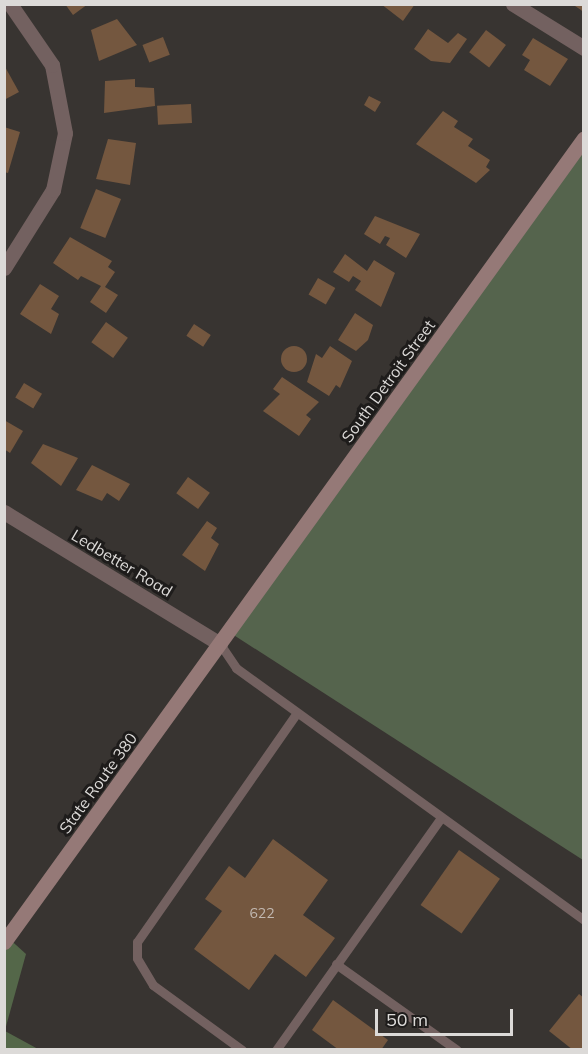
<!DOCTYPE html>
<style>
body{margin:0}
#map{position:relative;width:588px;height:1054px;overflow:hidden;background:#383431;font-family:Mulish,sans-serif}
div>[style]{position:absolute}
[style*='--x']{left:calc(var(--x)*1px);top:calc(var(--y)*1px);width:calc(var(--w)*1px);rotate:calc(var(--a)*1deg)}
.green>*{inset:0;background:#55644d}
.forest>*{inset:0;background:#546749}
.building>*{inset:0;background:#74573f;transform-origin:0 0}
.round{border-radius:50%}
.service>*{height:9px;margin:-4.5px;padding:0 4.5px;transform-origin:4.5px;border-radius:4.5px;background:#736160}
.minor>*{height:15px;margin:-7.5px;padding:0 7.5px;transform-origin:7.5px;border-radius:7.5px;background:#736160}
.tertiary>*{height:15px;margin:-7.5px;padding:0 7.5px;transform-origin:7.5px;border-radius:7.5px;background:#736160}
.secondary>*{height:15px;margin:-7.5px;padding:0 7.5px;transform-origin:7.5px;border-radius:7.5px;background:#957977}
span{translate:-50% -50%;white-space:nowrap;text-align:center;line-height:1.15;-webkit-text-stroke:6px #1e1c1b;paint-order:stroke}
.number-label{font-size:14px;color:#c2b9b2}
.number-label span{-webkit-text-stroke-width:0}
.street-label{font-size:16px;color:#dcdad8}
.frame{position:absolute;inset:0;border:6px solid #dcdad8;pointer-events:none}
.scale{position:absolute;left:375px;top:1009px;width:138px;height:27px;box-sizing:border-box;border:3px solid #dcdad8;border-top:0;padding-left:8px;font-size:18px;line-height:21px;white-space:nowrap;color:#dcdad8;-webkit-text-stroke:4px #1e1c1b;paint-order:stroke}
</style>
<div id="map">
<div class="green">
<i style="clip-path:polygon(583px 138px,583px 860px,229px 632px)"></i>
</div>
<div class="forest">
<i style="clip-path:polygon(5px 935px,26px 954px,5px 1030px)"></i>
<i style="clip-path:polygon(5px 1031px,38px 1049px,5px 1049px)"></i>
</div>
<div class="building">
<i style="clip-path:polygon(65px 4px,88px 4px,73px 15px)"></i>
<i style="clip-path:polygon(381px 4px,415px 4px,403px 21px)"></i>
<i style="clip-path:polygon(572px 4px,584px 4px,584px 13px,581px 10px)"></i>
<i style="clip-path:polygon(117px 19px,137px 45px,99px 61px,91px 30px)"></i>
<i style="clip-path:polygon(428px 29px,448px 43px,458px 33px,467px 39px,450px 63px,431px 61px,414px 49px)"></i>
<i style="left:486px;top:30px;width:25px;height:28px;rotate:37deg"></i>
<i style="left:163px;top:37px;width:19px;height:22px;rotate:69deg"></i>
<i style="clip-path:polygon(533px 38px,568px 59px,550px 86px,524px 70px,530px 60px,522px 55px)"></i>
<i style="clip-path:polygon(4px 65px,19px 92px,4px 100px)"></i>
<i style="clip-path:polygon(135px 79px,135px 87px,154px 88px,155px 106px,104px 113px,105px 81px)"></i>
<i style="clip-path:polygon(369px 96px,381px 102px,375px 112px,364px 105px)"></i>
<i style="left:191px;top:104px;width:19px;height:34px;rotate:87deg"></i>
<i style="clip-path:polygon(443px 111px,458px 121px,454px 127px,473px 139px,468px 146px,490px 160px,486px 167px,490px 170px,476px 183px,416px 144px)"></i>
<i style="clip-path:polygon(4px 127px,20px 132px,8px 173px,4px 172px)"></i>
<i style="clip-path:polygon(108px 139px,136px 143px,130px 185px,96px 179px)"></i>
<i style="left:96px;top:189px;width:27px;height:42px;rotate:22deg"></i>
<i style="clip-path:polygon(375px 216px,420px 234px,406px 258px,386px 245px,390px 238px,385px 236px,380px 244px,364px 234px)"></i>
<i style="clip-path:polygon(70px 237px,112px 261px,108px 267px,115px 272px,105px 287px,118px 295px,106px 313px,90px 302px,101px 286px,81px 276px,78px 280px,53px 263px)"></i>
<i style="clip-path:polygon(345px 254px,367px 271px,374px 260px,395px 273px,381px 307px,355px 290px,361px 281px,353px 276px,349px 282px,333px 272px)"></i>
<i style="left:318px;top:278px;width:20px;height:19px;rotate:30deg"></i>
<i style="clip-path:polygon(40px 284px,59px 296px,51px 309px,59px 314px,51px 334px,20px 314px)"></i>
<i style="clip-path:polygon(355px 313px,373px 325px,368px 340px,356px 351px,338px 340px)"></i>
<i style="left:106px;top:322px;width:27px;height:25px;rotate:36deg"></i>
<i style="left:194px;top:324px;width:20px;height:14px;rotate:33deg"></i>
<i class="round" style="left:281px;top:346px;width:26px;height:26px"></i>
<i style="clip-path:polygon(330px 346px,352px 361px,340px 388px,336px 385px,329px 396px,307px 382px,316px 354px,322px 358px)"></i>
<i style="clip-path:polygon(282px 377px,319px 402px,306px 415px,311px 419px,299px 436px,263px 411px,280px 394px,273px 389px)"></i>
<i style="left:24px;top:383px;width:21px;height:17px;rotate:31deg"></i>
<i style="clip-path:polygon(4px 420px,23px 431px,10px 453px,4px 449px)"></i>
<i style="clip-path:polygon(43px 444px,78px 458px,61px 486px,31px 463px)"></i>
<i style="clip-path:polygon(92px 465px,130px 484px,119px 501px,107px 493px,102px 501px,76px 490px)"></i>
<i style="left:188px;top:477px;width:27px;height:20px;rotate:36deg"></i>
<i style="clip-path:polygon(207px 521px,217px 528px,211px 538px,219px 544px,205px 571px,182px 555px)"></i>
<i style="clip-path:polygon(273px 839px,328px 880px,303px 915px,335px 938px,306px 977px,275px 954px,249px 990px,194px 949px,222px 911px,205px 899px,229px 866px,245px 878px)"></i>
<i style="left:459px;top:850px;width:50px;height:67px;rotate:35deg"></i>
<i style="clip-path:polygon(579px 994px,584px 998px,584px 1050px,573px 1050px,549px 1031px)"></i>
<i style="clip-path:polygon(333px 1000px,388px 1040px,381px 1050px,339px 1050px,312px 1030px)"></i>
</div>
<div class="service">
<i style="--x:220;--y:644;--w:29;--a:56"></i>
<i style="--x:236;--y:668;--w:430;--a:35.9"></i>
<i style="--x:336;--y:964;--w:148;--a:35.4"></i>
<i style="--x:242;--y:1050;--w:110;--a:-143.9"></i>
<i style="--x:153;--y:985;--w:31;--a:-121"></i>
<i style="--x:137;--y:958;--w:16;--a:-90"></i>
<i style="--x:137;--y:942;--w:279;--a:-55.1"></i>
<i style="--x:276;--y:1050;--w:285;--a:-54.6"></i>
</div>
<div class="minor">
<i style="--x:513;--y:4;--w:84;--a:31.8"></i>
<i style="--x:4;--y:268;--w:92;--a:-57.9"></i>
<i style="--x:53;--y:190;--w:58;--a:-78.1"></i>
<i style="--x:65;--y:133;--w:69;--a:-100.8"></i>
<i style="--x:52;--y:65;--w:74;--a:-124.5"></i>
</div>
<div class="tertiary">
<i style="--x:4;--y:512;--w:253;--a:31.4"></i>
</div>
<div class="secondary">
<i style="--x:4;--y:942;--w:991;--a:-54.19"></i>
</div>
<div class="number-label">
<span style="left:262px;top:913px">622</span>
</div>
<div class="street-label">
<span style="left:388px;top:381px;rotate:-54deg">South Detroit Street</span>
<span style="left:122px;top:563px;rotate:31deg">Ledbetter Road</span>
<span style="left:98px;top:783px;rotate:-54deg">State Route 380</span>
</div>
<div class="frame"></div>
<div class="scale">50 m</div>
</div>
